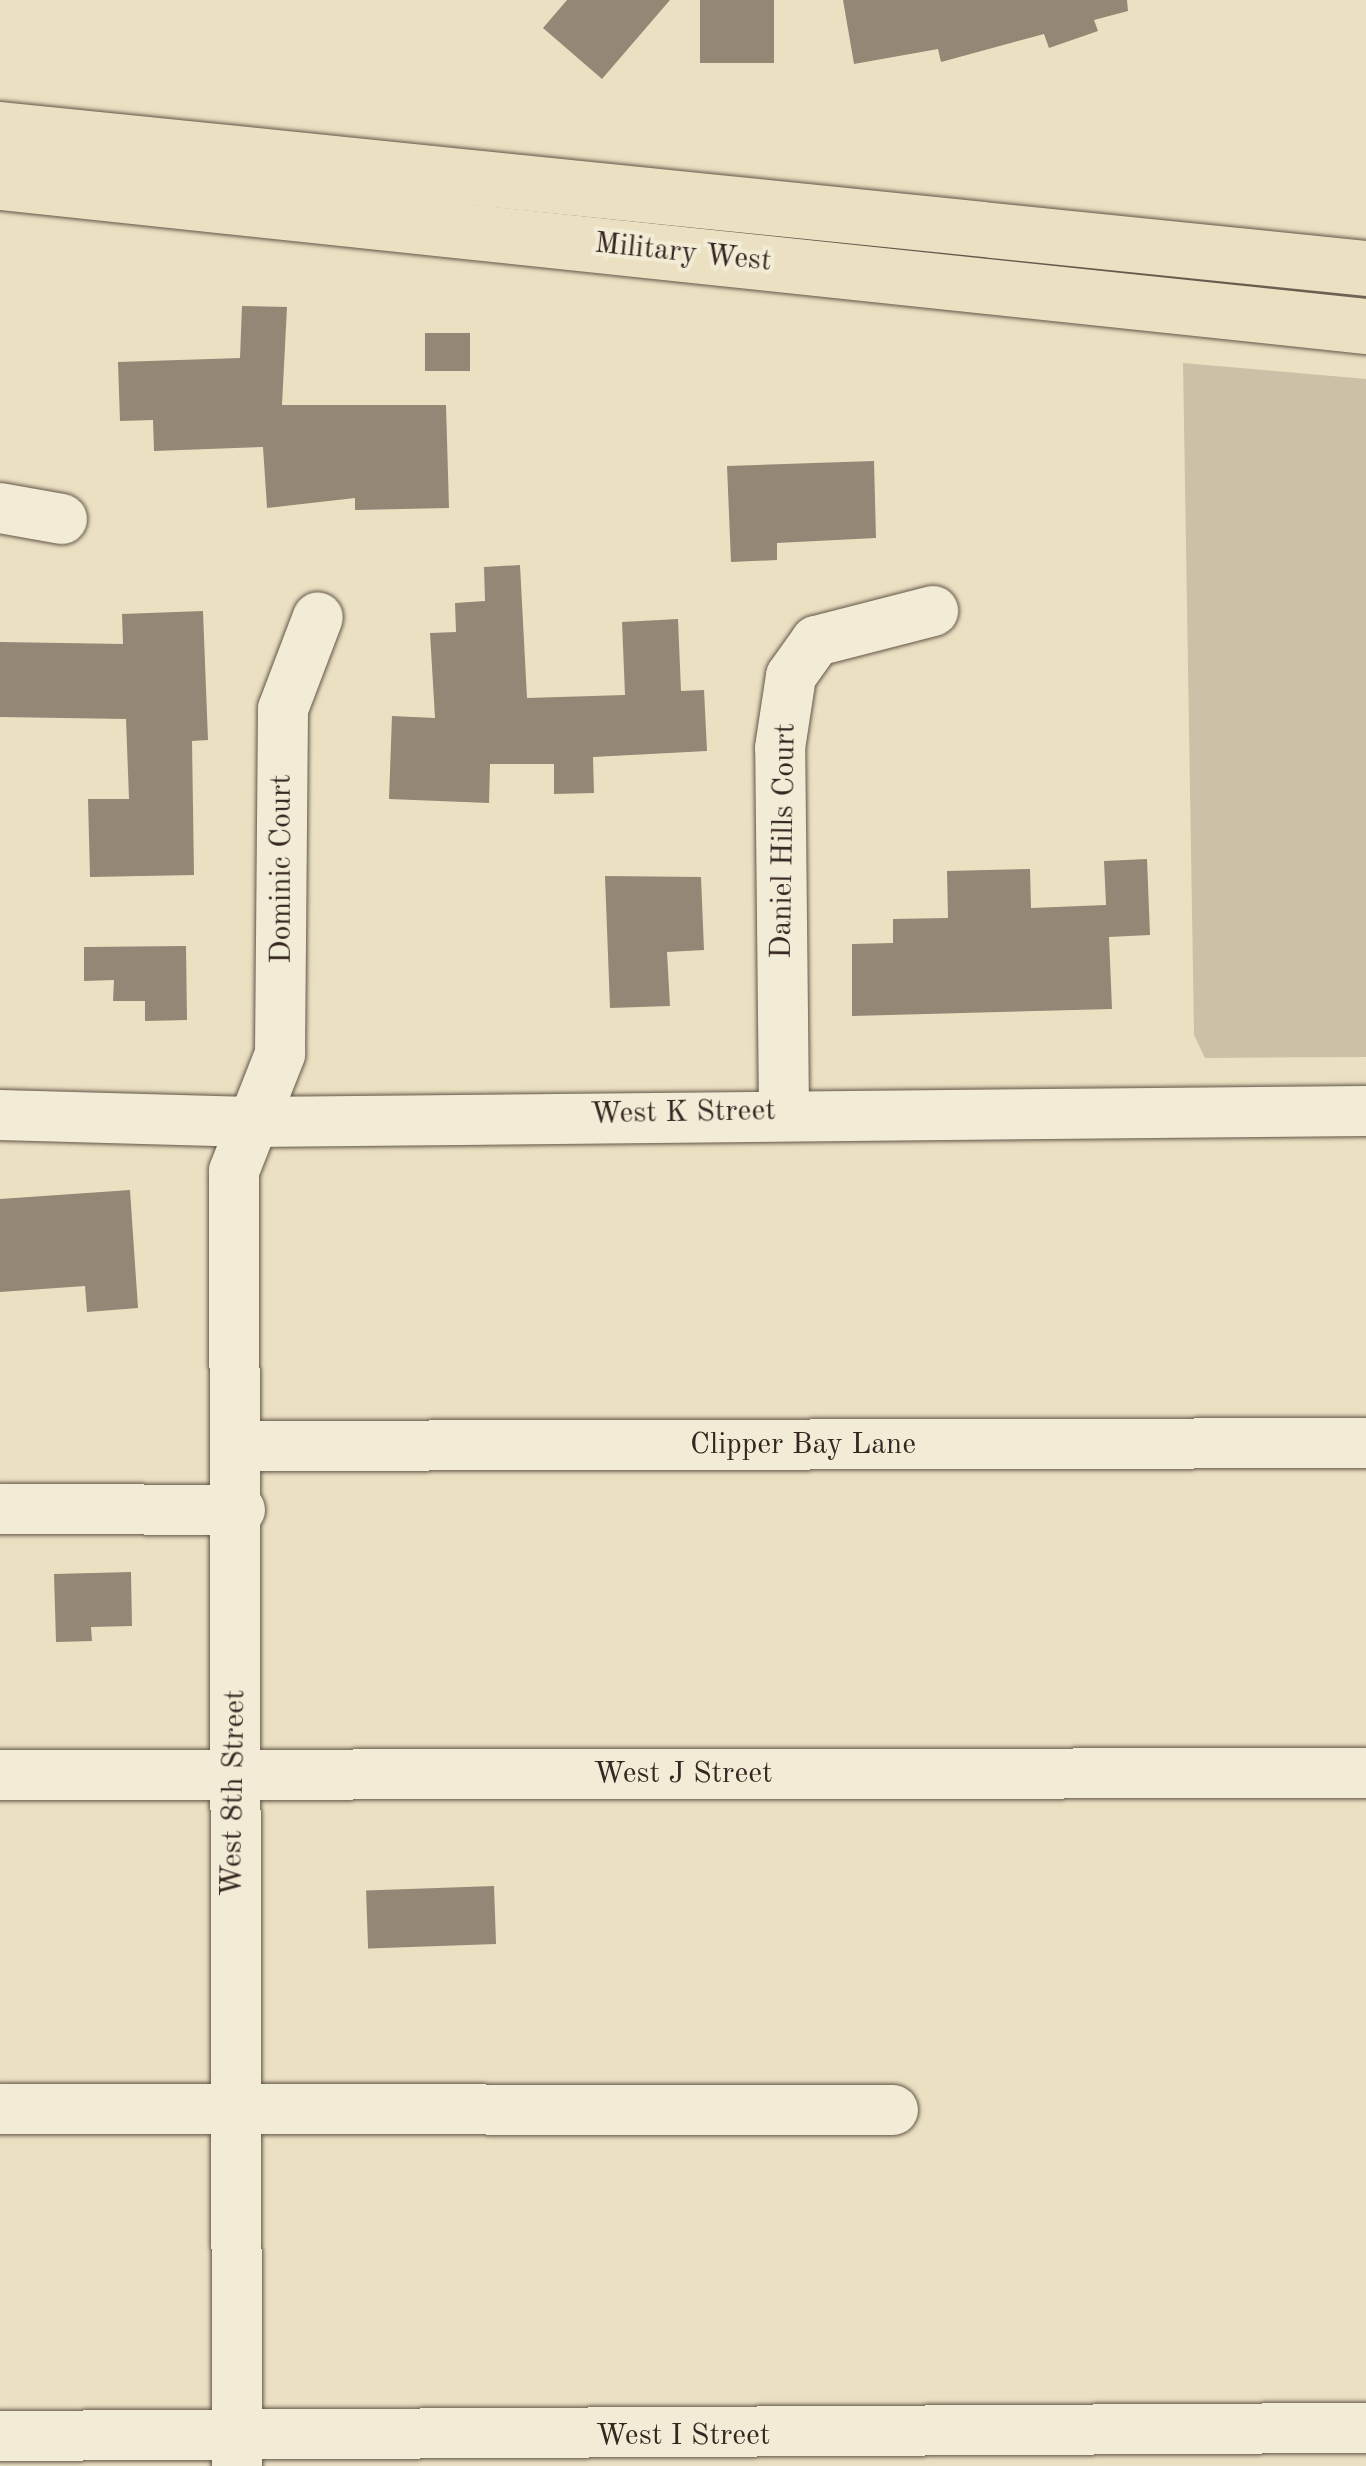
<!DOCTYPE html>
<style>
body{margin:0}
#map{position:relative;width:1366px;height:2466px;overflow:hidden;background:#ebe1c2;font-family:"Old Standard TT",serif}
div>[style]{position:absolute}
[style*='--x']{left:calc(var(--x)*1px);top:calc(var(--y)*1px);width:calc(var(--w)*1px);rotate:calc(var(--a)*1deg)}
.green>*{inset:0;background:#ccc1a7}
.building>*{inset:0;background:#948775;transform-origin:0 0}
.roads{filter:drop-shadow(0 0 2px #635549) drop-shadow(0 0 2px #635549)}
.minor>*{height:50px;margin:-25px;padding:0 25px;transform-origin:25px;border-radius:25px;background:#f2ecd7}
.major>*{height:55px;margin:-27.5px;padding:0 27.5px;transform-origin:27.5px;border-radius:27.5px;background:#ebe1c2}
span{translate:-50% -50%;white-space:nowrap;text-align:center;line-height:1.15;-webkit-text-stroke:8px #f2ecd7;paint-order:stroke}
.street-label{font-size:30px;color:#362621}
</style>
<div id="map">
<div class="green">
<i style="clip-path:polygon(1183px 363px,1366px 379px,1366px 1057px,1205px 1058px,1194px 1035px)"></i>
</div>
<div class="building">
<i style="clip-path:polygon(567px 0,670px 0,602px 79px,543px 28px)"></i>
<i style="left:700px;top:0;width:74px;height:63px"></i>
<i style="clip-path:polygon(843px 0,1127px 0,1128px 11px,1094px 20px,1098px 31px,1049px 48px,1044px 34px,941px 62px,938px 49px,854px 64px)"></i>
<i style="clip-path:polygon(242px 306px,287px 307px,282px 405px,446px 405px,449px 508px,355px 510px,355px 498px,267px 508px,263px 447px,154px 451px,153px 420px,120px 421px,118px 362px,240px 358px)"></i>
<i style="left:425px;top:333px;width:45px;height:38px"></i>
<i style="clip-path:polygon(874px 461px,876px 538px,777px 543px,777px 560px,731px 562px,727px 466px)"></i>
<i style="clip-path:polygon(520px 565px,527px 698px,625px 695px,622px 622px,678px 619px,681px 691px,704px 690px,707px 751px,593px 757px,594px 793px,554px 794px,554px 764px,490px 764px,489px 803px,389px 799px,392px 716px,435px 718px,430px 633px,456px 632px,455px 603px,485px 601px,484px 567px)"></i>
<i style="clip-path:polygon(203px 611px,208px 740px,192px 741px,194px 875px,90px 877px,88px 799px,129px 799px,126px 719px,0 717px,0 642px,123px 644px,122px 614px)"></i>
<i style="clip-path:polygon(1147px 859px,1150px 935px,1109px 937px,1112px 1009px,852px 1016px,852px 944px,893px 943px,893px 919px,948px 918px,947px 871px,1030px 869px,1031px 908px,1106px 905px,1104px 861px)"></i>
<i style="clip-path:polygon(605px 876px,701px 877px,704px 950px,667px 952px,670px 1006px,610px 1008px)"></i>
<i style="clip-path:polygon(186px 946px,187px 1020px,145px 1021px,145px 1001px,113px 1001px,114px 980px,84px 981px,84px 947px)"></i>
<i style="clip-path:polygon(130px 1190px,138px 1308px,87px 1312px,85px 1286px,0 1292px,0 1199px)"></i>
<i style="clip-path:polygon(131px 1572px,132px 1626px,91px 1627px,92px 1641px,56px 1642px,54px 1574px)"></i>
<i style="left:494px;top:1886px;width:58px;height:128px;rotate:88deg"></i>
</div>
<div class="roads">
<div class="minor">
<i style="--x:0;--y:508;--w:63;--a:10.1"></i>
<i style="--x:784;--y:1111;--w:363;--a:-90.6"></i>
<i style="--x:780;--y:748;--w:73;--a:-81.3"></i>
<i style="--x:791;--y:676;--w:43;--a:-54.5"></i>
<i style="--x:816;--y:641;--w:121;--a:-14.4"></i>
<i style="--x:0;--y:1115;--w:251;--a:1.6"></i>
<i style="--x:251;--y:1122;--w:1115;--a:-0.57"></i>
<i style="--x:240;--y:1446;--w:1126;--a:-0.15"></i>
<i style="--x:0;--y:1509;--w:240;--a:0.2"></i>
<i style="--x:0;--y:1775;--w:1366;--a:-0.08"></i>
<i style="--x:0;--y:2109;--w:893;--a:0.06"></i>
<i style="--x:0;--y:2436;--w:1366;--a:-0.34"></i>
<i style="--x:237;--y:2466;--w:1295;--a:-90.13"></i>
<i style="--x:234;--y:1171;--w:126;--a:-68.5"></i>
<i style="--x:280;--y:1054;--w:345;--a:-89.5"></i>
<i style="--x:283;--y:709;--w:98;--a:-69.2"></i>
</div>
<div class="major">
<i style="--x:0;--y:129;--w:1373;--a:5.81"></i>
<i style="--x:0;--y:182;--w:1374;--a:6.02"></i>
</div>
</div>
<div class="street-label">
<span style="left:683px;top:253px;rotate:6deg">Military West</span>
<span style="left:784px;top:841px;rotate:-89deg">Daniel Hills Court</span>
<span style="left:282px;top:869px;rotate:-90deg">Dominic Court</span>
<span style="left:683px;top:1113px;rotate:-1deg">West K Street</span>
<span style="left:803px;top:1445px">Clipper Bay Lane</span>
<span style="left:683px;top:1774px">West J Street</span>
<span style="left:234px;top:1793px;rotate:-89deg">West 8th Street</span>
<span style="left:683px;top:2436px">West I Street</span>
</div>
</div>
